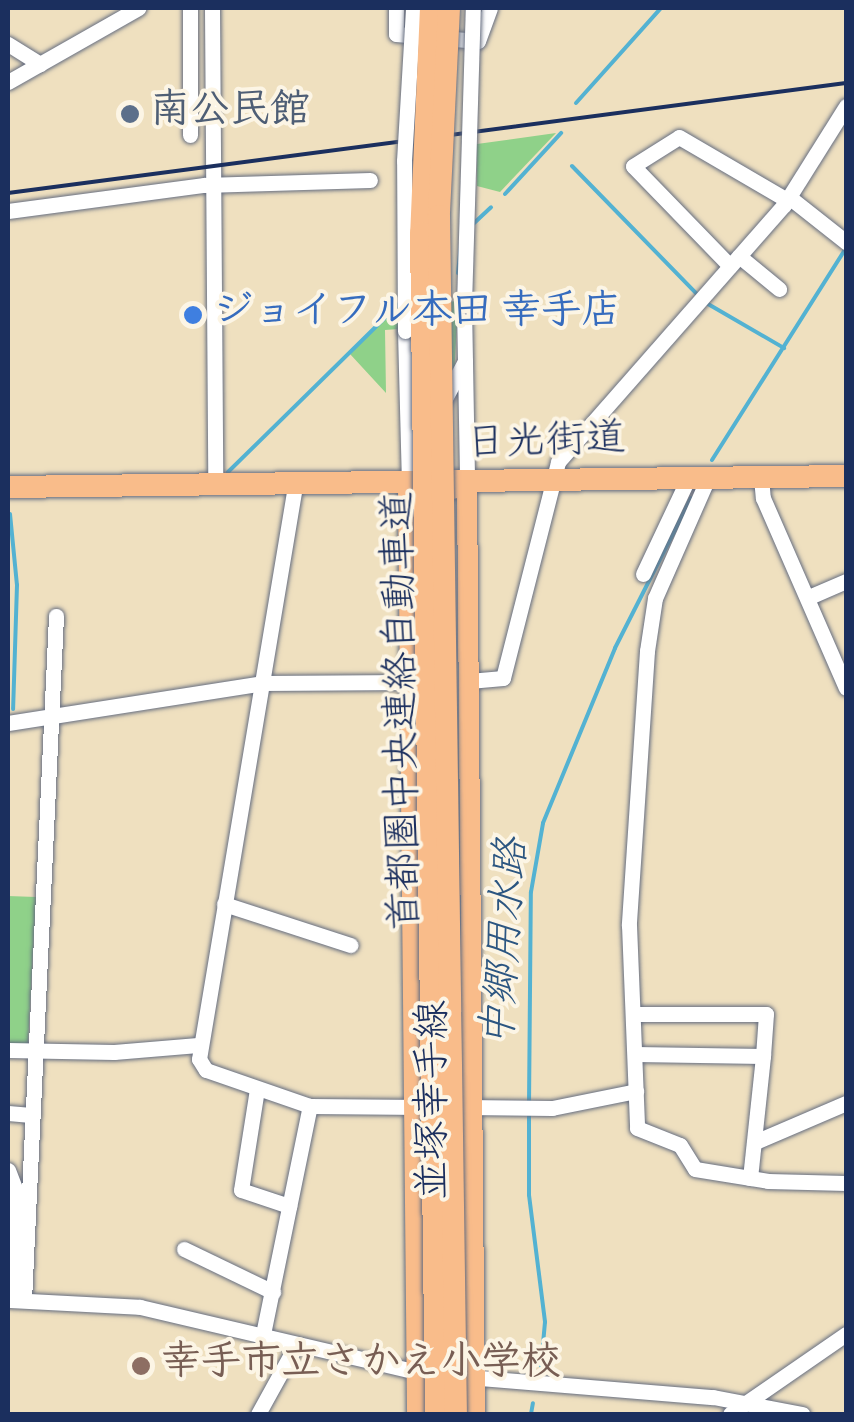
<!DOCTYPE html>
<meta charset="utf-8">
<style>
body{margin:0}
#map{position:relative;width:854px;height:1422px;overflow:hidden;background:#efe0bf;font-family:Dekko,"Klee One",sans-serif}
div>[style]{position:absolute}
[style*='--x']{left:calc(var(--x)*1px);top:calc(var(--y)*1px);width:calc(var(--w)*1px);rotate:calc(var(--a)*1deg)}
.green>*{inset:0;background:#8fd189}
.stream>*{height:4px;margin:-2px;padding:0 2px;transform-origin:2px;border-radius:2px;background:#53b2d2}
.roads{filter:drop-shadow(0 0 2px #656d80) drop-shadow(0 0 2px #656d80)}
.minor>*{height:15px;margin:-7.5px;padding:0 7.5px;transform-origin:7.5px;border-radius:7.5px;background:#fff}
.major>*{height:20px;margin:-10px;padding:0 10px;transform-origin:10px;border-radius:10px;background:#f9bc8a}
.highway>*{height:22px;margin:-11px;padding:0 11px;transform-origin:11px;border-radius:11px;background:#f9bc8a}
.rail>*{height:4px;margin:-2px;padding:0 2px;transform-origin:2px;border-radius:2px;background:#1b2f5e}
.bridges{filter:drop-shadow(0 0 2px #656d80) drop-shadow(0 0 2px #656d80)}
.minor-bridge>*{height:15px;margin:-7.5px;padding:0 7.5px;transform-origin:7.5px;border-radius:7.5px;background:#fff}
.highway-bridge>*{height:22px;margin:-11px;padding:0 11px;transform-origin:11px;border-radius:11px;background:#f9bc8a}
.dots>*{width:28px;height:28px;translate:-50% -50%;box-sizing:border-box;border:5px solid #fcf5e5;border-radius:50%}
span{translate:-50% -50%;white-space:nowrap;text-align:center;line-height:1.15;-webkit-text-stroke:8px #fcf5e5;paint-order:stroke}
.service-label{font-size:40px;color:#4e5e75;font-weight:700}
.left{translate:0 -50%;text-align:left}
.shop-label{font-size:40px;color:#366cbe;font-weight:700}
.street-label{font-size:40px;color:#1b2f5e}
.education-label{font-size:40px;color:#785e54;font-weight:700}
.water-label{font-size:42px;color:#2c5681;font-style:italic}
.frame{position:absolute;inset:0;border:10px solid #1b2f5e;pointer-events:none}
</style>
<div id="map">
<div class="green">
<i style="clip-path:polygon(556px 133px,500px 192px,477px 186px,477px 144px)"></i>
<i style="clip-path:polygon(458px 301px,454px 378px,413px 328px,385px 330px,386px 393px,350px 354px,395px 307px)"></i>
<i style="clip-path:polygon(8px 896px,36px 897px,28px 1044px,8px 1046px)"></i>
</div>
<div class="stream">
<i style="--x:576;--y:103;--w:127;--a:-48.2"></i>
<i style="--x:572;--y:166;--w:180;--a:45.7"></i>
<i style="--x:505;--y:194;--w:83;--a:-47.4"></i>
<i style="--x:472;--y:225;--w:26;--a:-43"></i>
<i style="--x:458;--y:273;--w:38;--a:-84"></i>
<i style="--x:708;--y:304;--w:88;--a:30.1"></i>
<i style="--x:712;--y:460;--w:249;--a:-57.7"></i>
<i style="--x:228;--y:472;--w:244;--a:-44.5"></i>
<i style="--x:10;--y:514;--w:71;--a:84.4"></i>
<i style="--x:17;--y:585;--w:124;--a:91.8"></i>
<i style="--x:529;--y:1105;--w:213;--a:-89.5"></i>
<i style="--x:531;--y:892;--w:70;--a:-80.1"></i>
<i style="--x:543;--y:823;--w:189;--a:-67.6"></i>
<i style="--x:615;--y:648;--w:168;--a:-63.1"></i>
<i style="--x:529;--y:1114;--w:81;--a:90"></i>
<i style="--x:529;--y:1195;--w:128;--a:82.8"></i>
<i style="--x:545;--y:1322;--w:44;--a:95.2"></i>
<i style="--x:531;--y:1414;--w:11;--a:-80"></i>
</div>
<div class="roads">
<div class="minor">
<i style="--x:190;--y:8;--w:127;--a:90"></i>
<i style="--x:212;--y:8;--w:477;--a:89.6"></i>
<i style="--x:396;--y:8;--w:26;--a:90"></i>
<i style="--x:396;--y:34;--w:82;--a:4.9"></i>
<i style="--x:478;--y:41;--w:35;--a:-70"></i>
<i style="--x:8;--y:44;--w:38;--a:32"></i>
<i style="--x:8;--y:82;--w:150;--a:-29.6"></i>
<i style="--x:789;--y:197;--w:73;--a:38.3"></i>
<i style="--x:8;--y:211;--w:198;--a:-7.6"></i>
<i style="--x:204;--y:185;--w:166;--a:-1.7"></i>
<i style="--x:739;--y:256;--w:52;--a:39.5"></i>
<i style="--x:730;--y:266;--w:139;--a:-134.1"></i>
<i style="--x:633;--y:166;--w:54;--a:-32.2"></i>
<i style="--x:679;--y:137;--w:125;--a:30.3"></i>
<i style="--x:464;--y:305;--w:180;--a:89"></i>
<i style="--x:405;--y:331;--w:154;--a:88.5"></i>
<i style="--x:441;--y:406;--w:51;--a:-61.9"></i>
<i style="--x:761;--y:477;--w:21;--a:85"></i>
<i style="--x:763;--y:498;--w:207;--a:66.4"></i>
<i style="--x:708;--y:478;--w:131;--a:113.8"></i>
<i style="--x:655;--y:598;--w:54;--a:98.6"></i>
<i style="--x:647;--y:651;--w:275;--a:93.8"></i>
<i style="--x:629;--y:925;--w:203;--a:87.7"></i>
<i style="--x:637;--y:1128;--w:46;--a:21.6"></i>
<i style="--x:680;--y:1145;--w:28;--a:58"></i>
<i style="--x:695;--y:1169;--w:74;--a:9.3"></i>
<i style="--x:768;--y:1181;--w:78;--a:1.5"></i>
<i style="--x:295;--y:486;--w:581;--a:99.51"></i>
<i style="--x:199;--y:1059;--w:13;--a:58"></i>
<i style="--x:206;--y:1070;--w:110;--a:19.1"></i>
<i style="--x:310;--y:1106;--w:113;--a:0.5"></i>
<i style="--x:643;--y:574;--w:105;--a:-64.7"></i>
<i style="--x:809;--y:597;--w:40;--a:-23.4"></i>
<i style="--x:469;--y:681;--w:34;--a:-5"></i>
<i style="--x:503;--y:678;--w:223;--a:-75.7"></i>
<i style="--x:558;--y:462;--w:342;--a:-48.7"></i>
<i style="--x:784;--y:205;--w:117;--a:-57.9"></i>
<i style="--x:8;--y:723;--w:257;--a:-8.9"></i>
<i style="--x:262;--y:683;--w:147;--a:-0.4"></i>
<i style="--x:224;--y:904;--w:133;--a:18"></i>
<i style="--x:633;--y:1014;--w:133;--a:0"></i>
<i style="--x:766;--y:1014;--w:42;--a:94.1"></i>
<i style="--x:763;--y:1056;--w:128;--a:-179.1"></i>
<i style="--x:8;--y:1050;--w:106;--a:1.1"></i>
<i style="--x:114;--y:1052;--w:84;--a:-4.8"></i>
<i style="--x:257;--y:1089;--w:102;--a:99"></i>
<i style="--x:241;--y:1190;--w:51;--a:18.4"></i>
<i style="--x:466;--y:1107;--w:86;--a:0.7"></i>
<i style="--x:552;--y:1108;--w:86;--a:-11.4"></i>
<i style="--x:8;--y:1113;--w:23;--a:5"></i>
<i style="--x:755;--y:1142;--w:99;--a:-23.2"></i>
<i style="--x:8;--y:1170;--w:25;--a:69"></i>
<i style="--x:17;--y:1193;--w:107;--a:92.7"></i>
<i style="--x:750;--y:1178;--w:123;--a:-83.9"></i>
<i style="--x:184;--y:1249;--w:99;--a:25.8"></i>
<i style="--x:8;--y:1300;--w:132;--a:3"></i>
<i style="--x:140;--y:1307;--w:293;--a:13.2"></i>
<i style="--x:24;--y:1300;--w:685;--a:-87.32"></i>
<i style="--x:262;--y:1339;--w:238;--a:-78.4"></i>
<i style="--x:468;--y:1377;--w:246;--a:4.7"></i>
<i style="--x:713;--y:1397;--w:91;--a:10.8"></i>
<i style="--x:258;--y:1414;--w:77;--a:-61.1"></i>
<i style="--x:730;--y:1414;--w:141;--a:-34.6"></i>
</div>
<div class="major">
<i style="--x:408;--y:486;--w:928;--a:89.44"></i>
<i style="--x:449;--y:490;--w:19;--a:-16"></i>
<i style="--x:467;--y:485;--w:929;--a:89.51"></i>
<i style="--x:409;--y:629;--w:44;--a:-80.8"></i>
<i style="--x:416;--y:586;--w:17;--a:-54"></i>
</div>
<div class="highway">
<i style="--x:8;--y:487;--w:838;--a:-0.75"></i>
</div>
</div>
<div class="rail">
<i style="--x:8;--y:193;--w:845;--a:-7.48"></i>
</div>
<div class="bridges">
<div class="minor-bridge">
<i style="--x:464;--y:305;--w:297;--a:-88.3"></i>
<i style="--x:405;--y:331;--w:170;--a:-90.3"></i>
<i style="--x:404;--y:161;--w:153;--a:-86.6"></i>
</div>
<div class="highway-bridge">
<i style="--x:431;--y:8;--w:225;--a:92.5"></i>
<i style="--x:421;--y:233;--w:1181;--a:89.27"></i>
<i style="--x:449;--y:8;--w:208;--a:92.8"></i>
<i style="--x:439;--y:216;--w:1198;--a:89.19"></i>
</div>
</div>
<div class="dots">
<i style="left:130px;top:114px;background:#5c6f8a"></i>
<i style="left:193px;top:315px;background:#3f7fe0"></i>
<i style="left:141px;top:1366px;background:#8d6e63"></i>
</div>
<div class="service-label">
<span class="left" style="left:150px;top:114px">南公民館</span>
</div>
<div class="shop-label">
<span class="left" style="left:213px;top:315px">ジョイフル本田 幸手店</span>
</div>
<div class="street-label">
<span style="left:546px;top:445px;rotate:-2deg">日光街道</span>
<span style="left:406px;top:711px;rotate:-91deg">首都圏中央連絡自動車道</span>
<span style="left:437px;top:1100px;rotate:-90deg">並塚幸手線</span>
</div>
<div class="education-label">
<span class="left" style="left:161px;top:1366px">幸手市立さかえ小学校</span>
</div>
<div class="water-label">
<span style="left:509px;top:943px;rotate:-86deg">中郷用水路</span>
</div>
<div class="frame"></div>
</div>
